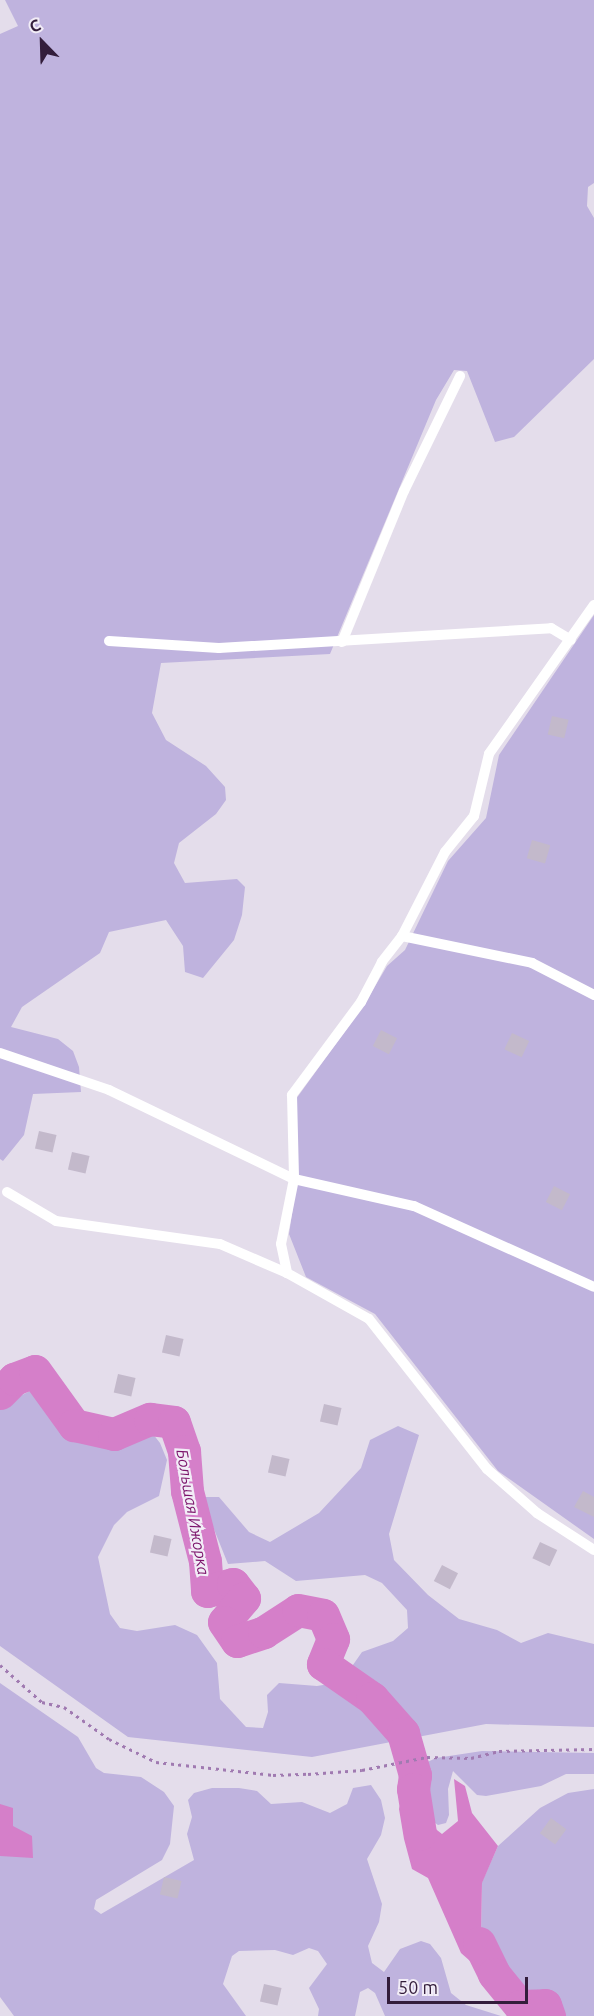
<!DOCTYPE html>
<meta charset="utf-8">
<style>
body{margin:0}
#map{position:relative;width:594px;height:2016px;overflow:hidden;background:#e4ddeb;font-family:Ubuntu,sans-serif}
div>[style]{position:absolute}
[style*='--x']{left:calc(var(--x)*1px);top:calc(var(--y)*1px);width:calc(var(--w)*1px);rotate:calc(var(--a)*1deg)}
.green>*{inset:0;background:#bfb3de}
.water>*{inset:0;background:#d57fc9}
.river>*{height:33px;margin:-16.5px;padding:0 16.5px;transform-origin:16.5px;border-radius:16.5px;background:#d57fc9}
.building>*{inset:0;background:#c3b9cb;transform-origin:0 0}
.path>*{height:3px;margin-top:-1.5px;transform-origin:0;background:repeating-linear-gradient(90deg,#a07ab1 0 3px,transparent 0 7.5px)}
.lane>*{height:10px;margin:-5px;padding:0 5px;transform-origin:5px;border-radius:5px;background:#fff}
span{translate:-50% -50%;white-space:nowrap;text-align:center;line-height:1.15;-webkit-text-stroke:4.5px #f2edf7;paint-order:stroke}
.water-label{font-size:16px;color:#7b136a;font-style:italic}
.north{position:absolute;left:12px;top:12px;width:60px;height:60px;-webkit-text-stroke:4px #f2edf7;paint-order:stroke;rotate:337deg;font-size:16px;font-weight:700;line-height:24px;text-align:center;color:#331d3b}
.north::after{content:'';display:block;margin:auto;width:21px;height:27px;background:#331d3b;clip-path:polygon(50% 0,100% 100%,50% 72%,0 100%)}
.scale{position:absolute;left:387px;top:1977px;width:141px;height:27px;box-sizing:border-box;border:3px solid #331d3b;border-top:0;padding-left:8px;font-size:18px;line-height:21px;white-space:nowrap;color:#331d3b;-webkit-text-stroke:4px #f2edf7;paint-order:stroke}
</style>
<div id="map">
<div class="green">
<i style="clip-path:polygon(5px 0,594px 0,594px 183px,588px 187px,587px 206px,594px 218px,594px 359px,514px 437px,495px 442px,467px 371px,454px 370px,436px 400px,330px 654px,161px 663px,152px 713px,166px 740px,206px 766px,225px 787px,226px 800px,216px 814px,179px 843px,174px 863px,185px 883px,237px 879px,245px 887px,242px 915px,234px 940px,203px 978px,185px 972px,183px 946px,166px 920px,109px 932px,100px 953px,22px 1007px,11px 1027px,58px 1039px,73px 1051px,79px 1067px,81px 1092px,33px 1094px,24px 1135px,3px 1161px,0 1159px,0 34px,18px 26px)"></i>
<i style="clip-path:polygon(594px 615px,594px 1539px,498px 1471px,375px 1314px,306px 1277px,289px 1234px,296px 1187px,296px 1099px,364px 1005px,387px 966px,405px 950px,448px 861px,486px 818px,499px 755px)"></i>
<i style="clip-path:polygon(30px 1391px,44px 1403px,64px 1433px,98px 1445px,115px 1443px,149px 1429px,160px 1443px,167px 1460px,159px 1496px,127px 1512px,114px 1525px,98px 1557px,110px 1614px,120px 1628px,137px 1631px,175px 1625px,197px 1635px,217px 1663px,220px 1699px,246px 1727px,263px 1728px,268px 1712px,267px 1695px,279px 1683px,317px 1686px,341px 1682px,362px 1652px,393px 1641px,408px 1628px,407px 1610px,382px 1583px,365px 1575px,296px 1581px,265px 1561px,228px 1564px,201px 1497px,219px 1497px,249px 1532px,270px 1542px,319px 1513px,361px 1468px,370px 1440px,398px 1426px,419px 1435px,389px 1534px,394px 1560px,428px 1595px,459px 1619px,497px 1630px,521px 1643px,548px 1633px,594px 1644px,594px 1727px,486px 1724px,312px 1757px,128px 1737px,0 1646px,0 1406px)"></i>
<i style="clip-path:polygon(0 1683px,78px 1737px,96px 1768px,104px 1773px,141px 1777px,164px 1792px,174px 1806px,170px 1844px,162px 1860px,96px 1900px,94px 1909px,101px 1914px,194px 1860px,187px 1834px,192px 1817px,188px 1800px,194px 1793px,212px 1788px,239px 1788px,257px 1791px,271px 1804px,302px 1802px,330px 1813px,347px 1804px,353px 1788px,371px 1785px,381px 1800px,385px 1818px,381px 1835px,367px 1859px,382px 1904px,379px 1922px,368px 1946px,372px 1963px,384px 1972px,400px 1949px,421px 1941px,430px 1944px,441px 1958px,451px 1993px,466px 2005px,501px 2016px,385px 2016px,375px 1993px,368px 1988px,360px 1992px,355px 2016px,318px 2016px,319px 2009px,309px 1988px,327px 1964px,318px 1951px,309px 1948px,293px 1955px,275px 1950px,239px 1951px,232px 1956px,223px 1984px,246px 2016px,14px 2016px,0 1997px)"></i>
<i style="clip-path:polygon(482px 1751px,594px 1753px,594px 1774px,566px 1774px,541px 1786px,486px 1796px,477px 1795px,453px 1771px,448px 1789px,449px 1815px,446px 1823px,438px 1825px,431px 1820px,420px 1784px,421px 1765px,436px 1758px)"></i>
<i style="clip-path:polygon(594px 1789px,594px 2016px,563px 2016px,552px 1999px,524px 1995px,481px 1937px,482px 1882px,498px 1846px,540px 1808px,568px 1793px)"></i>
</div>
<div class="water">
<i style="clip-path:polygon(454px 1779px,465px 1786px,472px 1813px,498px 1846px,482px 1883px,481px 1937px,495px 1948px,511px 1975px,495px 1983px,461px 1953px,428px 1878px,412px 1869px,404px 1839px,399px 1809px,404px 1790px,419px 1792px,428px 1823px,442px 1834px,458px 1821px)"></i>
<i style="clip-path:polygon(0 1804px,13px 1808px,13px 1826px,32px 1836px,33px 1858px,0 1856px)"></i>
</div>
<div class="river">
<i style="--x:0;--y:1393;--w:20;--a:-45"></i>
<i style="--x:14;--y:1379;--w:22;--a:-21"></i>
<i style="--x:35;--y:1371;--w:67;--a:54.2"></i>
<i style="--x:74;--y:1425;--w:41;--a:12.7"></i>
<i style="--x:114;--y:1434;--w:39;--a:-23"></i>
<i style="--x:150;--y:1419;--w:24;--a:7"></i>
<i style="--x:174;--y:1422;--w:31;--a:71"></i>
<i style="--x:184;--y:1451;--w:40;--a:85.7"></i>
<i style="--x:187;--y:1491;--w:72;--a:75.6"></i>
<i style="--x:205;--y:1561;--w:30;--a:86"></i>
<i style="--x:207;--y:1591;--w:27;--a:-15"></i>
<i style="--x:233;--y:1584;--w:18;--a:52"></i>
<i style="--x:244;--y:1598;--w:31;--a:130"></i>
<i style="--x:224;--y:1622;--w:23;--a:56"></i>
<i style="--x:237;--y:1641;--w:28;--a:-18"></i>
<i style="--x:264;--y:1632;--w:40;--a:-32.9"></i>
<i style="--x:298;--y:1610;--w:25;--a:11"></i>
<i style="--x:323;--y:1615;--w:26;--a:67"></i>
<i style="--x:333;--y:1639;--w:27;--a:112"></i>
<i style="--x:323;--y:1664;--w:60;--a:34.8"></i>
<i style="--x:372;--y:1698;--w:47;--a:48.5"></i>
<i style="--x:403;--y:1733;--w:44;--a:74.1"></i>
<i style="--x:415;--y:1775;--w:14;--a:98"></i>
<i style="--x:413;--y:1789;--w:45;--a:81"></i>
<i style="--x:479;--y:1943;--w:34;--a:64"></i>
<i style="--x:494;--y:1974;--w:41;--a:50.9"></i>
<i style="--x:520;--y:2006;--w:25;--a:-2"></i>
<i style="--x:545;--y:2005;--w:12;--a:70"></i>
</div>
<div class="building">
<i style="left:552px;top:716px;width:17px;height:19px;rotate:13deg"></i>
<i style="left:532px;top:840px;width:19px;height:19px;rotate:16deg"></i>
<i style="left:381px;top:1030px;width:18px;height:18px;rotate:27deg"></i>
<i style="left:512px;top:1033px;width:19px;height:18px;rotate:25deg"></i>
<i style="left:39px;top:1131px;width:18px;height:18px;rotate:13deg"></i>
<i style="left:72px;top:1152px;width:18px;height:18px;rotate:13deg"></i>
<i style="left:554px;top:1186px;width:18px;height:18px;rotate:27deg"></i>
<i style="left:166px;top:1335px;width:18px;height:18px;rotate:13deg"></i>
<i style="left:118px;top:1374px;width:18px;height:19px;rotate:13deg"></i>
<i style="left:324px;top:1404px;width:18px;height:18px;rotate:13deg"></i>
<i style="left:272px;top:1455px;width:18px;height:18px;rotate:13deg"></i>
<i style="clip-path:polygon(583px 1491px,594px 1497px,594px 1517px,574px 1507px)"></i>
<i style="left:154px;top:1535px;width:18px;height:18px;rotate:13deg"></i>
<i style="left:540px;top:1542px;width:19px;height:18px;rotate:25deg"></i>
<i style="left:442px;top:1565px;width:18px;height:18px;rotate:27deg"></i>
<i style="left:551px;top:1818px;width:19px;height:19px;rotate:36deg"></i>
<i style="left:164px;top:1877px;width:18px;height:18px;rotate:13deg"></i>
<i style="left:264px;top:1984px;width:18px;height:18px;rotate:13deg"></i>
</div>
<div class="path">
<i style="--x:0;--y:1665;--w:56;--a:41.4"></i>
<i style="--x:42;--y:1702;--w:23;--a:13"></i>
<i style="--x:64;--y:1707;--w:55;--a:35.4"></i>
<i style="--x:109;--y:1739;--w:52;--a:26.1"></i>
<i style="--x:156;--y:1762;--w:118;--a:6.3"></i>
<i style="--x:273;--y:1775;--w:35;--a:-2"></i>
<i style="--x:308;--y:1774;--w:54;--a:-4.2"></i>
<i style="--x:362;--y:1770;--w:66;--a:-11.3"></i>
<i style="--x:427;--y:1757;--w:44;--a:1.3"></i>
<i style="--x:471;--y:1758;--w:29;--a:-14"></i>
<i style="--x:499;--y:1751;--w:95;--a:-1.2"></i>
</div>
<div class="lane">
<i style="--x:594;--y:605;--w:182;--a:125.2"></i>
<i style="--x:489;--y:754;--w:64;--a:103.6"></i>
<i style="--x:474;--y:816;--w:46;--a:128.9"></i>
<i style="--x:445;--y:852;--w:94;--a:117.1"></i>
<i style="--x:402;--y:936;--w:33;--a:128"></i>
<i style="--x:382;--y:962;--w:45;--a:117.7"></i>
<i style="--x:361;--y:1002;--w:116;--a:126.6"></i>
<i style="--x:292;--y:1095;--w:84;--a:88.6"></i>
<i style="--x:294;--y:1179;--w:66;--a:101.3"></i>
<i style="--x:281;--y:1244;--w:30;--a:78"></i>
<i style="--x:287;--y:1273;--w:94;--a:29.3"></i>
<i style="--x:369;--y:1319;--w:191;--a:51.8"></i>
<i style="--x:487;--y:1469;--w:67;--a:41.3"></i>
<i style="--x:537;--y:1513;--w:68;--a:33"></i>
<i style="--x:109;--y:641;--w:110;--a:3.6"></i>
<i style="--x:219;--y:648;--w:333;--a:-3.4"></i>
<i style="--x:551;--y:628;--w:23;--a:31"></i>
<i style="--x:342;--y:642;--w:163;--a:-67.7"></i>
<i style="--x:404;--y:491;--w:128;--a:-64"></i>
<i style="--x:402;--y:936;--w:133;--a:11.7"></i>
<i style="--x:532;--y:963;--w:70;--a:27.3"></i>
<i style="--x:0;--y:1053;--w:115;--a:18.7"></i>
<i style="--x:109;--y:1090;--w:205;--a:25.7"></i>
<i style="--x:294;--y:1179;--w:123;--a:12.7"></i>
<i style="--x:414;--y:1206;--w:197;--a:24.2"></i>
<i style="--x:7;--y:1192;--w:57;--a:30.6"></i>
<i style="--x:56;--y:1221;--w:166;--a:8"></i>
<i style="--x:220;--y:1244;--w:73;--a:23.4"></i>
</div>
<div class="water-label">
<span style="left:193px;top:1512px;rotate:80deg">Большая Ижорка</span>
</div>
<div class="north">С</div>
<div class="scale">50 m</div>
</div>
